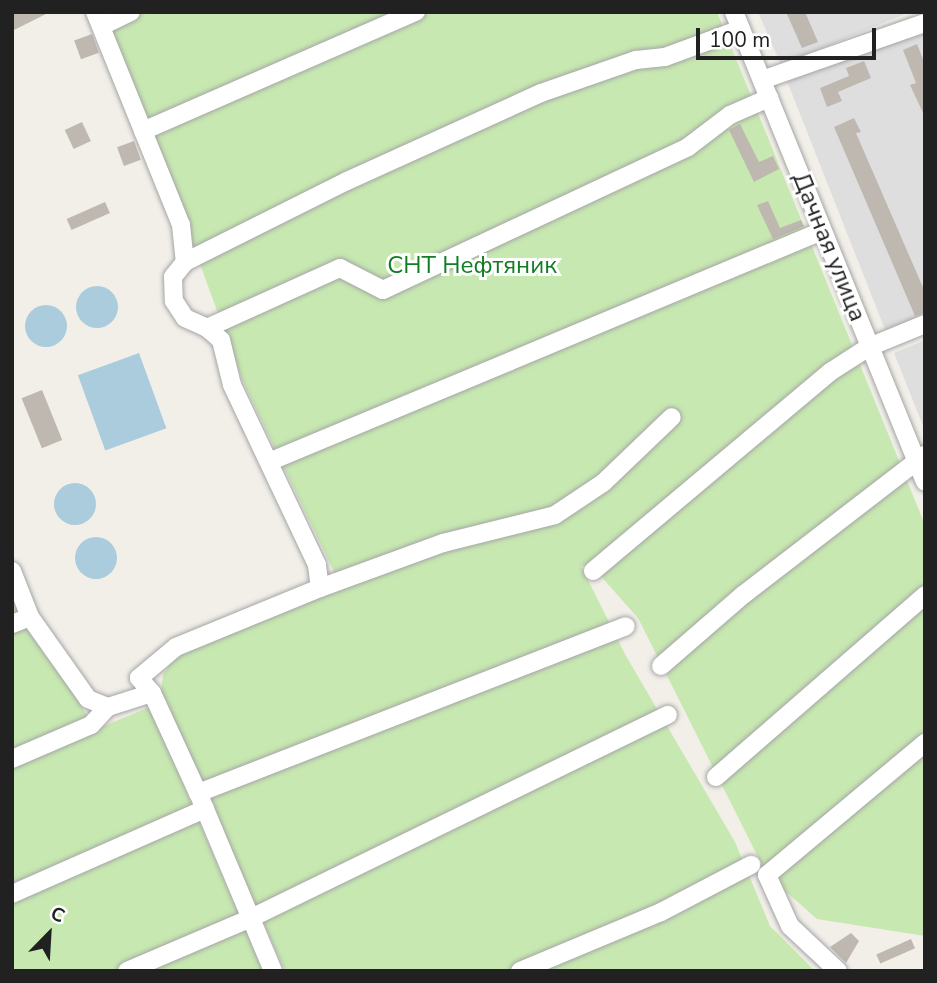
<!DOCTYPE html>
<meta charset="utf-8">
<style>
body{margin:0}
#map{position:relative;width:937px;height:983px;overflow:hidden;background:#f1efe8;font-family:"Nunito Sans",sans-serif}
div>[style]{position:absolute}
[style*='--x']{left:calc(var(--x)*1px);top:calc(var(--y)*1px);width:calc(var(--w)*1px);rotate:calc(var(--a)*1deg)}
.residential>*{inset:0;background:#dfdede}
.grass>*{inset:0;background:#c7e8b1}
.water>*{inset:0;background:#abccdc;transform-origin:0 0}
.round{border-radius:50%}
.building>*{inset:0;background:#beb8b1;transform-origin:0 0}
.roads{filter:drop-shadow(0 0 2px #a5a5a5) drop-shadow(0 0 2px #a5a5a5)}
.minor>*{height:18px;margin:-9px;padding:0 9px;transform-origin:9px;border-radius:9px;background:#fff}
span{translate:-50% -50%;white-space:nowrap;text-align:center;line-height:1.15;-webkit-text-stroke:6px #fff;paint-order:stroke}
.street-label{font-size:24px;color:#212121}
.park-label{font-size:24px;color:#117d24}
.frame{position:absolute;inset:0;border:14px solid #212121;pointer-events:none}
.north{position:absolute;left:14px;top:899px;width:70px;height:70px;-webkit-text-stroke:5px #fff;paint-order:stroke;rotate:24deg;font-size:19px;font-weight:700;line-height:28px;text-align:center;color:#212121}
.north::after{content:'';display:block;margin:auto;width:24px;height:32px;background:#212121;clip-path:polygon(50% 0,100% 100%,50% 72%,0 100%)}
.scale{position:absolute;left:696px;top:28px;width:180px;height:32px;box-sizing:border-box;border:4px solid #212121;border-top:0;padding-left:9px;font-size:21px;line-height:24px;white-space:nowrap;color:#212121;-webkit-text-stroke:5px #fff;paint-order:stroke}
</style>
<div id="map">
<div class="residential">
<i style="clip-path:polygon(758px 12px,910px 12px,781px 65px)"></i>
<i style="clip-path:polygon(924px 31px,925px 315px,886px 332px,787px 81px)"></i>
<i style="clip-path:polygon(925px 340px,925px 431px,894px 353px)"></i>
</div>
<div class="grass">
<i style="clip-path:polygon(100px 12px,717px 12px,925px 525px,925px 936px,817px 919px,767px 875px,638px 618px,590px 564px,581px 566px,626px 656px,735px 842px,770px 926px,815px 971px,285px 971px,161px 693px,163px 674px,177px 655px,400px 565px,552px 522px,335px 574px,243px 382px,173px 190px)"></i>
<i style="clip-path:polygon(12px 591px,26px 628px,65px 673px,94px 730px,150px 707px,263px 971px,12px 971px)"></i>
</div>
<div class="water">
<i class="round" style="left:76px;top:286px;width:42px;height:42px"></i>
<i class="round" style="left:25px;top:305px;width:42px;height:42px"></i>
<i style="left:139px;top:353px;width:80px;height:65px;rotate:70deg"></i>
<i class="round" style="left:54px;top:483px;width:42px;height:42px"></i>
<i class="round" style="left:75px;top:537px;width:42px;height:42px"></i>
</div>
<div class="building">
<i style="clip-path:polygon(12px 12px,50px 12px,12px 31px)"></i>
<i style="clip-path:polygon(786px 12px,805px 12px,818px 42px,802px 48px)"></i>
<i style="left:92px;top:34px;width:20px;height:19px;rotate:70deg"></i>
<i style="clip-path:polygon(917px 44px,925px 64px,925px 117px,910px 85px,916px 83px,903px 50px)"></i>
<i style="clip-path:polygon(864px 61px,871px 78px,838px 92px,842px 101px,827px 107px,820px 88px,849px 76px,846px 68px)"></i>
<i style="clip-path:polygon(854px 118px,861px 132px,856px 133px,925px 292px,925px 312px,915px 316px,834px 127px)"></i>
<i style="left:82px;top:122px;width:21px;height:19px;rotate:65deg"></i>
<i style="clip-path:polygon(740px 124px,759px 162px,773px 156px,779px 169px,754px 182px,729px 130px)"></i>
<i style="left:134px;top:141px;width:20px;height:18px;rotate:70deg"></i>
<i style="clip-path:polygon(768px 201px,780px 228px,801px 220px,804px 226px,773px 239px,757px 205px)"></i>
<i style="left:105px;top:202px;width:12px;height:42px;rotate:66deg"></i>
<i style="left:42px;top:390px;width:54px;height:22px;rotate:68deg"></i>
<i style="clip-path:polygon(851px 933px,859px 941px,846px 963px,830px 947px)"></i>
<i style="left:911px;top:939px;width:10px;height:38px;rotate:66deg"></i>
</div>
<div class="roads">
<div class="minor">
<i style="--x:95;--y:12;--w:230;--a:68"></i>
<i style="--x:181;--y:225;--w:37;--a:84"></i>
<i style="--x:185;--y:262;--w:19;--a:129"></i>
<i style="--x:173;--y:277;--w:24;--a:88"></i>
<i style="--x:174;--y:301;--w:20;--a:57"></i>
<i style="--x:185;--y:318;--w:24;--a:24"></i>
<i style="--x:207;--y:328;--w:18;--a:41"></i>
<i style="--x:221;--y:340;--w:46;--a:76.3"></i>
<i style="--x:232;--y:385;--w:199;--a:64.7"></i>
<i style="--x:317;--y:565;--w:23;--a:83"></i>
<i style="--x:734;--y:12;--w:507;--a:67.88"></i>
<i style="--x:102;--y:26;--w:32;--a:-26"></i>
<i style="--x:762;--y:80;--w:173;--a:-19.3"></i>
<i style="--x:143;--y:131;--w:298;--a:-23.6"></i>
<i style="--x:185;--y:262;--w:181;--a:-26.6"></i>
<i style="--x:347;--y:181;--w:213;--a:-24.4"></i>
<i style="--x:541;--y:93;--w:101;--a:-19.2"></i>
<i style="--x:636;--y:60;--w:29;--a:-6"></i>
<i style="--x:665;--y:57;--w:81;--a:-20.2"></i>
<i style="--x:207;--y:328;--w:146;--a:-24.3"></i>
<i style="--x:340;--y:268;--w:48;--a:27.1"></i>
<i style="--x:383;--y:290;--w:337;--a:-25.1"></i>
<i style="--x:688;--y:147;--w:53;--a:-37.3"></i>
<i style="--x:730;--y:115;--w:43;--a:-23.6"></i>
<i style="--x:271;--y:461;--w:597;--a:-22.66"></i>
<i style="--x:12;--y:571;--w:49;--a:68.6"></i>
<i style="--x:30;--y:617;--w:100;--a:54.7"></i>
<i style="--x:88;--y:699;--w:22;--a:22"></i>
<i style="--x:108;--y:707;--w:46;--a:-17.7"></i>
<i style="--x:593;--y:571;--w:309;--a:-40"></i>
<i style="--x:830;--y:372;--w:46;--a:-32.7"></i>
<i style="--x:869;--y:347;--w:61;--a:-22.3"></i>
<i style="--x:12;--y:624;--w:19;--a:-21"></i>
<i style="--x:661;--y:666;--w:108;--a:-40.9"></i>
<i style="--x:743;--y:595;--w:230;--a:-37.6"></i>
<i style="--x:12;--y:759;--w:86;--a:-23.3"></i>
<i style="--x:91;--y:725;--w:25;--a:-47"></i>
<i style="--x:716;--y:777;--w:277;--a:-41"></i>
<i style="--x:198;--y:793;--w:459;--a:-21.3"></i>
<i style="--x:12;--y:894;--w:211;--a:-23.8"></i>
<i style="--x:127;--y:971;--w:133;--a:-23.1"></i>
<i style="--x:249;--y:919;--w:466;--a:-26"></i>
<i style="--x:273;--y:971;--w:193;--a:-112.8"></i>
<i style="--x:198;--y:793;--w:110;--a:-114.7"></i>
<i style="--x:152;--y:693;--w:20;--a:-131"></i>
<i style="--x:139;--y:678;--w:48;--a:-40"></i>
<i style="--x:176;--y:647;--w:156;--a:-22.3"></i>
<i style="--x:320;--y:588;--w:131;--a:-20.1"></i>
<i style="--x:443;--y:543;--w:115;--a:-14"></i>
<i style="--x:555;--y:515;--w:58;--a:-33.7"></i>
<i style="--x:603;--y:483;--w:95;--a:-43.7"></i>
<i style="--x:520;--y:971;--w:153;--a:-22.7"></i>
<i style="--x:661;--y:912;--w:102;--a:-27.6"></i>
<i style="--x:838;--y:971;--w:66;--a:-136.8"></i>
<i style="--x:790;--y:926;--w:56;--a:-114.3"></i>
<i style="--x:767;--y:875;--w:206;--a:-39.9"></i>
</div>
</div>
<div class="street-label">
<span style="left:829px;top:247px;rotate:68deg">Дачная улица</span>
</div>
<div class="park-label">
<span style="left:472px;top:266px">СНТ Нефтяник</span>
</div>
<div class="frame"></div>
<div class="north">С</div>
<div class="scale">100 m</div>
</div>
